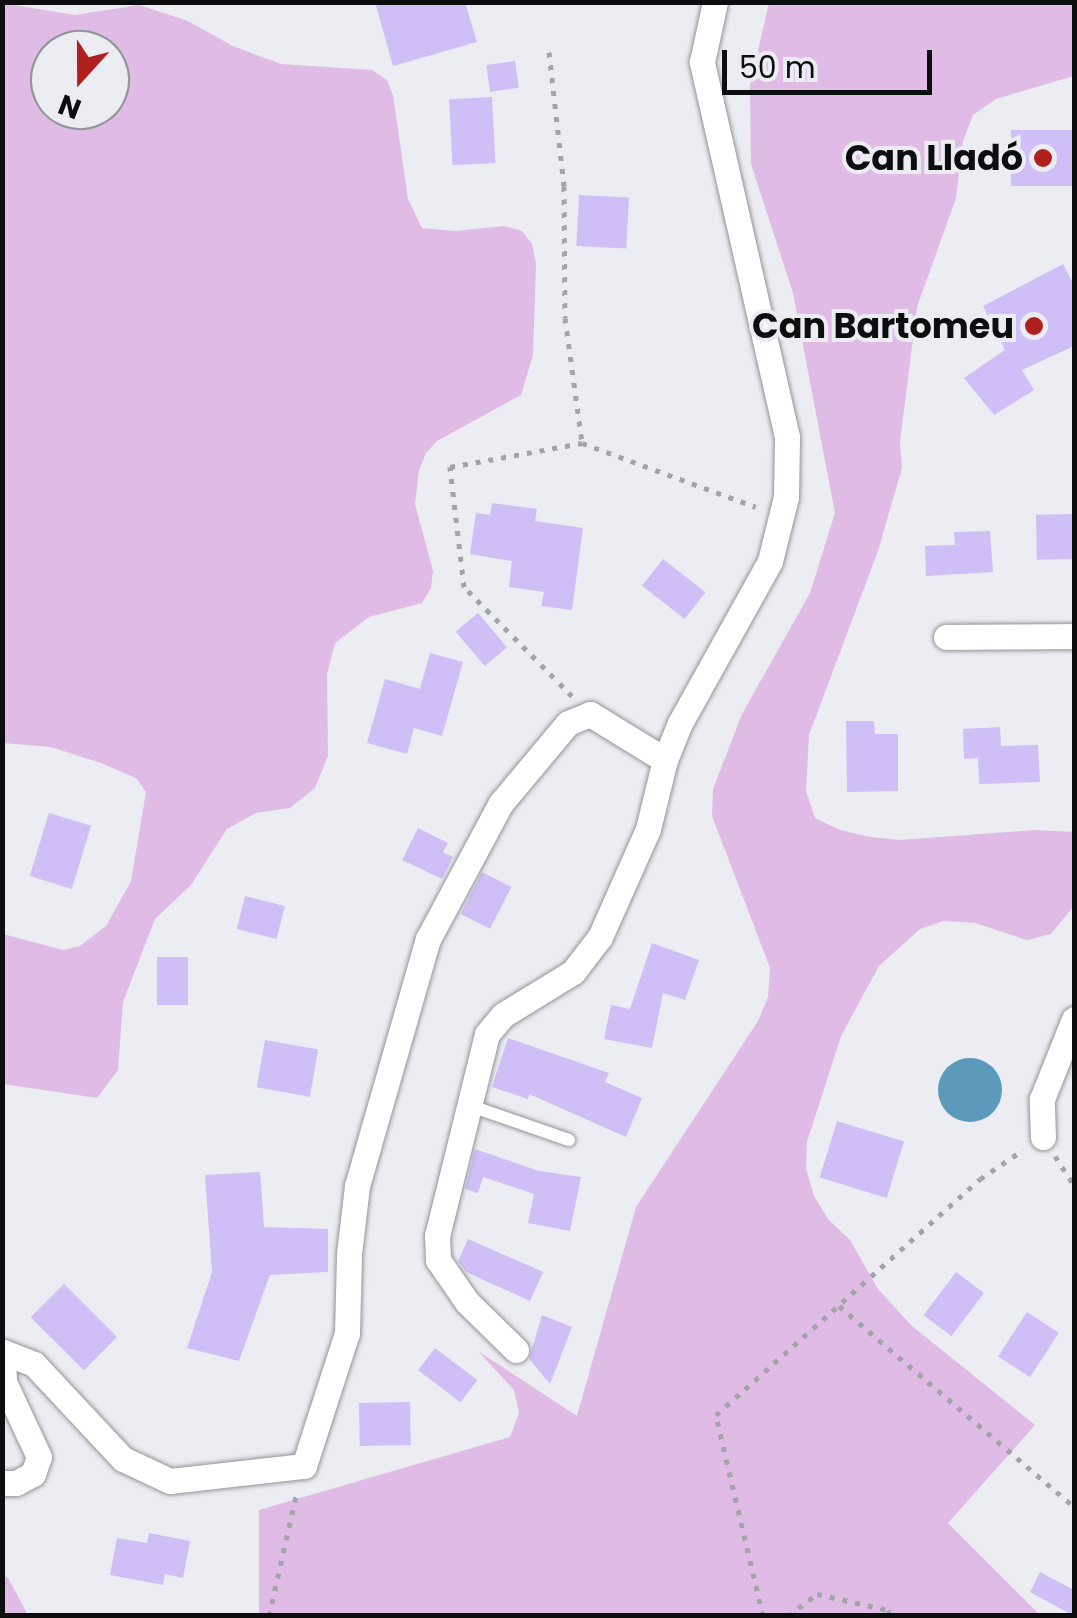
<!DOCTYPE html>
<meta charset="utf-8">
<style>
body{margin:0}
#map{position:relative;width:1077px;height:1618px;overflow:hidden;background:#ecedf2;font-family:Poppins,sans-serif}
div>[style]{position:absolute}
[style*='--x']{left:calc(var(--x)*1px);top:calc(var(--y)*1px);width:calc(var(--w)*1px);rotate:calc(var(--a)*1deg)}
.green>*{inset:0;background:#dfbbe6}
.water>*{inset:0;background:#5b9abb}
.round{border-radius:50%}
.building>*{inset:0;background:#d0bef7;transform-origin:0 0}
.path>*{height:5px;margin-top:-2.5px;transform-origin:0;background:repeating-linear-gradient(90deg,#a3a4a7 0 5px,transparent 0 13px)}
.roads{filter:drop-shadow(0 0 2px #939499) drop-shadow(0 0 2px #939499)}
.lane>*{height:12px;margin:-6px;padding:0 6px;transform-origin:6px;border-radius:6px;background:#fff}
.street>*{height:25px;margin:-12.5px;padding:0 12.5px;transform-origin:12.5px;border-radius:12.5px;background:#fff}
.dots>*{width:28px;height:28px;translate:-50% -50%;box-sizing:border-box;border:5px solid #ecedf2;border-radius:50%}
span{translate:-50% -50%;white-space:nowrap;text-align:center;line-height:1.15;-webkit-text-stroke:8px #ecedf2;paint-order:stroke}
.poi-label{font-size:35px;color:#0c0d0e;font-weight:700}
.right{translate:-100% -50%;text-align:right}
.frame{position:absolute;inset:0;border:5px solid #0c0d0e;pointer-events:none}
.north{position:absolute;left:30px;top:30px;width:100px;height:100px;box-sizing:border-box;background:#ecedf2;border:2px solid #929397;border-radius:50%;rotate:201deg;font-size:28px;font-weight:700;line-height:40px;text-align:center;color:#0c0d0e}
.north::after{content:'';display:block;margin:auto;width:35px;height:45px;background:#b0201d;clip-path:polygon(50% 0,100% 100%,50% 72%,0 100%)}
.scale{position:absolute;left:722px;top:50px;width:210px;height:45px;box-sizing:border-box;border:5px solid #0c0d0e;border-top:0;padding-left:12px;font-size:30px;line-height:35px;white-space:nowrap;color:#0c0d0e;-webkit-text-stroke:8px #ecedf2;paint-order:stroke}
</style>
<div id="map">
<div class="green">
<i style="clip-path:polygon(evenodd,2px 3px,75px 15px,139px 5px,188px 21px,233px 46px,281px 64px,372px 70px,387px 80px,393px 95px,408px 199px,422px 228px,455px 231px,504px 226px,522px 231px,532px 244px,536px 264px,533px 355px,521px 395px,437px 441px,426px 453px,419px 470px,415px 504px,433px 571px,431px 588px,422px 603px,369px 617px,335px 643px,327px 674px,328px 756px,315px 788px,290px 808px,256px 813px,227px 829px,191px 885px,155px 919px,123px 1002px,118px 1070px,97px 1098px,3px 1084px,3px 934px,63px 950px,80px 946px,106px 926px,131px 881px,146px 792px,136px 778px,101px 763px,51px 747px,3px 743px,2px 3px,50px 50px,110px 50px,110px 110px,50px 110px,50px 50px)"></i>
<i style="clip-path:polygon(769px 3px,1074px 3px,1074px 76px,996px 99px,973px 115px,963px 141px,956px 198px,917px 307px,900px 442px,902px 468px,878px 551px,809px 735px,806px 791px,815px 818px,840px 830px,870px 837px,900px 840px,1035px 830px,1074px 832px,1074px 906px,1051px 934px,1027px 940px,975px 923px,944px 921px,920px 929px,879px 966px,841px 1036px,807px 1142px,806px 1169px,814px 1196px,828px 1219px,850px 1240px,878px 1289px,912px 1326px,1035px 1425px,948px 1523px,1040px 1615px,259px 1615px,259px 1510px,510px 1437px,519px 1413px,514px 1390px,478px 1351px,577px 1416px,636px 1207px,758px 1021px,768px 997px,770px 968px,712px 816px,713px 789px,742px 714px,810px 593px,835px 513px,793px 293px,751px 164px,750px 85px)"></i>
<i style="clip-path:polygon(3px 1575px,8px 1578px,28px 1615px,3px 1615px)"></i>
</div>
<div class="water">
<i class="round" style="left:938px;top:1058px;width:64px;height:64px"></i>
</div>
<div class="building">
<i style="clip-path:polygon(375px 2px,465px 2px,477px 42px,393px 66px)"></i>
<i style="left:515px;top:61px;width:27px;height:29px;rotate:82deg"></i>
<i style="left:492px;top:97px;width:66px;height:43px;rotate:87deg"></i>
<i style="left:1011px;top:130px;width:63px;height:56px"></i>
<i style="left:579px;top:195px;width:50px;height:51px;rotate:3deg"></i>
<i style="clip-path:polygon(1063px 264px,1074px 285px,1074px 346px,1022px 370px,1034px 390px,994px 415px,964px 378px,1005px 350px,983px 306px)"></i>
<i style="clip-path:polygon(492px 503px,537px 509px,535px 521px,583px 528px,572px 610px,541px 606px,544px 592px,509px 587px,512px 561px,470px 554px,476px 513px,490px 515px)"></i>
<i style="left:1073px;top:514px;width:45px;height:37px;rotate:89deg"></i>
<i style="clip-path:polygon(990px 531px,993px 572px,926px 576px,925px 546px,955px 545px,954px 532px)"></i>
<i style="left:663px;top:559px;width:54px;height:34px;rotate:38deg"></i>
<i style="left:478px;top:613px;width:45px;height:29px;rotate:50deg"></i>
<i style="clip-path:polygon(430px 653px,463px 662px,442px 736px,414px 728px,407px 754px,367px 743px,385px 679px,420px 689px)"></i>
<i style="clip-path:polygon(846px 721px,874px 721px,875px 734px,898px 734px,898px 791px,847px 792px)"></i>
<i style="clip-path:polygon(1000px 727px,1001px 746px,1038px 745px,1040px 782px,979px 784px,978px 758px,964px 759px,963px 729px)"></i>
<i style="left:49px;top:813px;width:44px;height:66px;rotate:17deg"></i>
<i style="clip-path:polygon(418px 828px,448px 843px,443px 852px,453px 857px,442px 879px,402px 860px)"></i>
<i style="left:482px;top:872px;width:33px;height:47px;rotate:27deg"></i>
<i style="left:245px;top:896px;width:41px;height:34px;rotate:14deg"></i>
<i style="clip-path:polygon(652px 943px,699px 960px,685px 1000px,663px 993px,652px 1048px,604px 1039px,611px 1005px,630px 1009px)"></i>
<i style="left:157px;top:957px;width:31px;height:48px"></i>
<i style="clip-path:polygon(508px 1038px,609px 1073px,605px 1082px,642px 1098px,626px 1137px,529px 1094px,528px 1099px,492px 1087px)"></i>
<i style="left:265px;top:1040px;width:54px;height:48px;rotate:10deg"></i>
<i style="left:837px;top:1121px;width:70px;height:59px;rotate:17deg"></i>
<i style="clip-path:polygon(475px 1149px,539px 1171px,581px 1177px,570px 1231px,528px 1223px,534px 1194px,483px 1177px,478px 1193px,465px 1189px)"></i>
<i style="clip-path:polygon(260px 1172px,264px 1227px,328px 1229px,328px 1272px,270px 1275px,239px 1361px,187px 1348px,212px 1272px,205px 1175px)"></i>
<i style="clip-path:polygon(468px 1239px,543px 1272px,530px 1301px,466px 1272px,458px 1261px)"></i>
<i style="left:956px;top:1272px;width:35px;height:54px;rotate:37deg"></i>
<i style="left:64px;top:1284px;width:75px;height:47px;rotate:45deg"></i>
<i style="left:1027px;top:1312px;width:38px;height:53px;rotate:33deg"></i>
<i style="clip-path:polygon(542px 1315px,572px 1327px,550px 1384px,529px 1359px)"></i>
<i style="left:435px;top:1348px;width:53px;height:28px;rotate:37deg"></i>
<i style="left:410px;top:1402px;width:43px;height:51px;rotate:89deg"></i>
<i style="clip-path:polygon(149px 1533px,190px 1541px,183px 1578px,165px 1574px,163px 1585px,110px 1575px,117px 1538px,147px 1543px)"></i>
<i style="clip-path:polygon(1040px 1572px,1074px 1590px,1074px 1616px,1030px 1592px)"></i>
</div>
<div class="path">
<i style="--x:549;--y:52;--w:135;--a:83.6"></i>
<i style="--x:564;--y:186;--w:132;--a:89.6"></i>
<i style="--x:565;--y:318;--w:125;--a:82.2"></i>
<i style="--x:572;--y:696;--w:153;--a:-134.7"></i>
<i style="--x:464;--y:587;--w:121;--a:-96.7"></i>
<i style="--x:450;--y:467;--w:134;--a:-10.3"></i>
<i style="--x:582;--y:443;--w:185;--a:20.2"></i>
<i style="--x:1055;--y:1156;--w:35;--a:57"></i>
<i style="--x:839;--y:1306;--w:309;--a:40.5"></i>
<i style="--x:269;--y:1616;--w:127;--a:-77.3"></i>
<i style="--x:763;--y:1616;--w:206;--a:-103.2"></i>
<i style="--x:716;--y:1415;--w:354;--a:-41.8"></i>
<i style="--x:980;--y:1179;--w:52;--a:-34"></i>
<i style="--x:788;--y:1616;--w:36;--a:-37"></i>
<i style="--x:817;--y:1594;--w:73;--a:12.7"></i>
<i style="--x:888;--y:1610;--w:6;--a:72"></i>
</div>
<div class="roads">
<div class="lane">
<i style="--x:468;--y:1105;--w:107;--a:19.1"></i>
</div>
<div class="street">
<i style="--x:946;--y:637;--w:128;--a:-0.4"></i>
<i style="--x:1043;--y:1137;--w:38;--a:-92"></i>
<i style="--x:1042;--y:1099;--w:86;--a:-68.2"></i>
<i style="--x:516;--y:1350;--w:69;--a:-135.6"></i>
<i style="--x:467;--y:1302;--w:51;--a:-124.6"></i>
<i style="--x:438;--y:1260;--w:24;--a:-92"></i>
<i style="--x:437;--y:1236;--w:208;--a:-76.1"></i>
<i style="--x:487;--y:1034;--w:25;--a:-50"></i>
<i style="--x:503;--y:1015;--w:82;--a:-31.6"></i>
<i style="--x:573;--y:972;--w:44;--a:-52.4"></i>
<i style="--x:600;--y:937;--w:118;--a:-66"></i>
<i style="--x:648;--y:829;--w:71;--a:-76.2"></i>
<i style="--x:665;--y:760;--w:40;--a:-68"></i>
<i style="--x:680;--y:723;--w:185;--a:-60.9"></i>
<i style="--x:770;--y:561;--w:66;--a:-76"></i>
<i style="--x:786;--y:497;--w:60;--a:-89"></i>
<i style="--x:787;--y:437;--w:385;--a:-102.8"></i>
<i style="--x:702;--y:62;--w:61;--a:-77.8"></i>
<i style="--x:3;--y:1352;--w:33;--a:21"></i>
<i style="--x:34;--y:1364;--w:130;--a:46.9"></i>
<i style="--x:123;--y:1459;--w:52;--a:25.1"></i>
<i style="--x:170;--y:1481;--w:135;--a:-6.4"></i>
<i style="--x:304;--y:1466;--w:140;--a:-72.1"></i>
<i style="--x:347;--y:1333;--w:79;--a:-88.5"></i>
<i style="--x:349;--y:1254;--w:68;--a:-83.3"></i>
<i style="--x:357;--y:1186;--w:257;--a:-74"></i>
<i style="--x:428;--y:939;--w:154;--a:-61.8"></i>
<i style="--x:501;--y:803;--w:104;--a:-50.1"></i>
<i style="--x:568;--y:723;--w:24;--a:-22"></i>
<i style="--x:590;--y:714;--w:88;--a:31.5"></i>
<i style="--x:2;--y:1483;--w:14;--a:0"></i>
<i style="--x:16;--y:1483;--w:19;--a:-28"></i>
<i style="--x:33;--y:1474;--w:18;--a:-71"></i>
<i style="--x:39;--y:1457;--w:83;--a:-115"></i>
<i style="--x:4;--y:1382;--w:30;--a:-92"></i>
</div>
</div>
<div class="dots">
<i style="left:1043px;top:158px;background:#b0201d"></i>
<i style="left:1034px;top:326px;background:#b0201d"></i>
</div>
<div class="poi-label">
<span class="right" style="left:1023px;top:158px">Can Lladó</span>
<span class="right" style="left:1014px;top:326px">Can Bartomeu</span>
</div>
<div class="frame"></div>
<div class="north">N</div>
<div class="scale">50 m</div>
</div>
